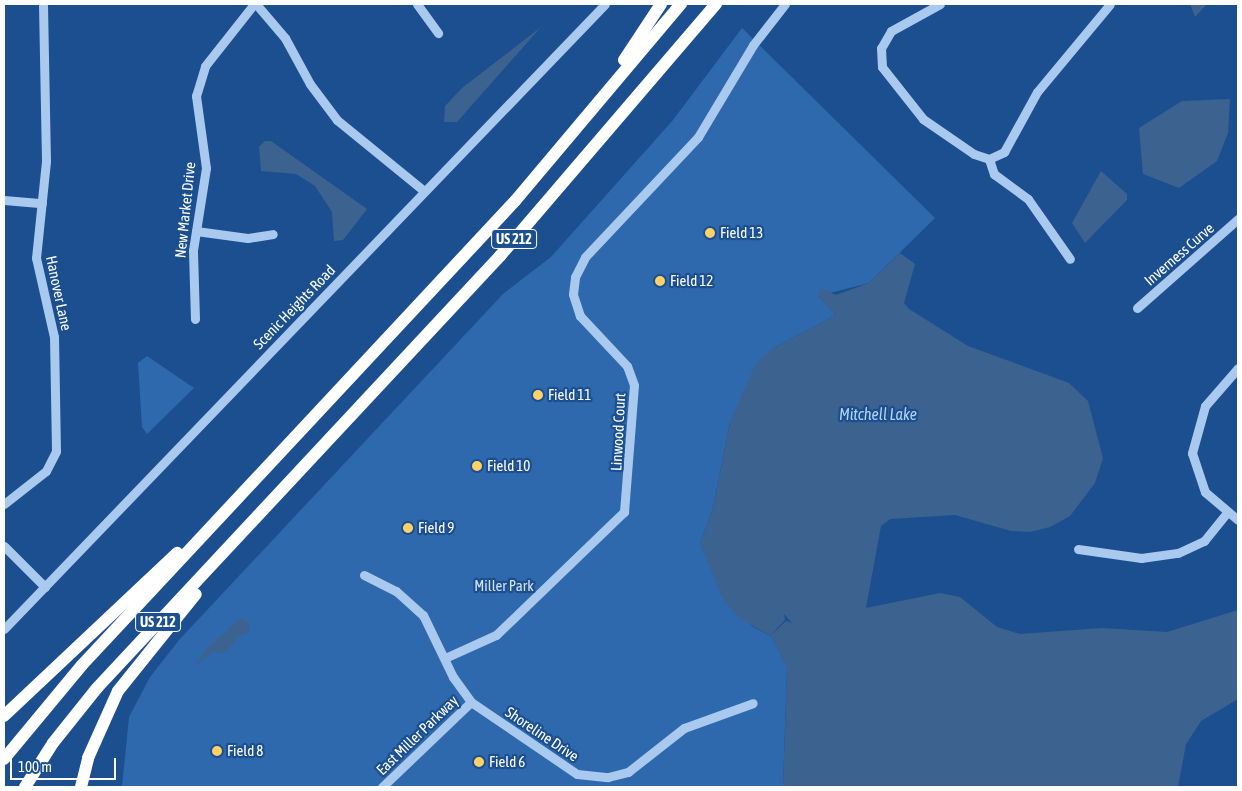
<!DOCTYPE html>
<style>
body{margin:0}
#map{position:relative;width:1242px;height:791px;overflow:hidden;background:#1b4f8f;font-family:"Asap Condensed",sans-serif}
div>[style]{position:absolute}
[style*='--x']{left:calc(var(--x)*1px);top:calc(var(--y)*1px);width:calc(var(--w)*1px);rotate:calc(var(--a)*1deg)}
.green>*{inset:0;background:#2e69ad}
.water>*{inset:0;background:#3c6290}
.pier>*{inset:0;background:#1b4f8f}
.minor>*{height:9px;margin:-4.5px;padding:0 4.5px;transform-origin:4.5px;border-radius:4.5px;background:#a9c9ee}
.highway>*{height:12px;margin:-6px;padding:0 6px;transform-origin:6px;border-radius:6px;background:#fff}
.dots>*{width:14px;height:14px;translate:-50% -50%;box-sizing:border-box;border:2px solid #1b4f8f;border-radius:50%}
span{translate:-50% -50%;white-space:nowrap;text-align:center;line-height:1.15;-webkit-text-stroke:4.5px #1b4f8f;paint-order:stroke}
.shield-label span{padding:1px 4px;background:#1b4f8f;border:1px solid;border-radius:4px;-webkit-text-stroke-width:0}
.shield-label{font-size:14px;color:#fff;font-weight:700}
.street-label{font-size:15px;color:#fff}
.poi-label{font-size:15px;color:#fff}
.left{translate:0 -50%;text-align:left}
.park-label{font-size:15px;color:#cfe3fa}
.water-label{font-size:16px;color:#b5d3f5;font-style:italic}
.frame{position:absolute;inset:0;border:5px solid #fff;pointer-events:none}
.scale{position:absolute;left:10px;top:758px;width:106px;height:22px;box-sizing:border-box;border:2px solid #fff;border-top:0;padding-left:6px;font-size:15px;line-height:18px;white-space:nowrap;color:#fff;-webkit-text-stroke:4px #1b4f8f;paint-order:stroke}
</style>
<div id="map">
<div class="green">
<i style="clip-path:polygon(742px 28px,935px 218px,869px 283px,818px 296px,836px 315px,772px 349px,730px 422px,713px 508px,700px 544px,752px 626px,772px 637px,787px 667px,783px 787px,122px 787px,129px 717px,150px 677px,179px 640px,504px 293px,551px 257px,673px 120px)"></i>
<i style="clip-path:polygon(147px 356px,194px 388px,147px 434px,142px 427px,138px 363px)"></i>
</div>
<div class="water">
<i style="clip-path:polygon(1190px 4px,1207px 4px,1195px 17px)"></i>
<i style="clip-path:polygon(541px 27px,457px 122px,444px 122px,445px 106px,462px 88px)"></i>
<i style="clip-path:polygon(1230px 99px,1228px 133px,1217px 161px,1179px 188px,1143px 174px,1139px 128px,1182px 101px)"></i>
<i style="clip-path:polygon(265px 141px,271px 141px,367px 209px,343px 240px,334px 241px,332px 212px,315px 186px,296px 174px,261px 171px,259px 147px)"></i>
<i style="clip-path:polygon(1101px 171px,1127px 194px,1127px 200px,1085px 243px,1072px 223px)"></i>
<i style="clip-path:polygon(900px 253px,915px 264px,904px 303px,909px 309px,968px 346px,1069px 383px,1088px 401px,1103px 458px,1095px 483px,1070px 516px,1050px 527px,1030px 532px,1011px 531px,955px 515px,890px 519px,881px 526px,866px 608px,940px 593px,960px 597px,997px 627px,1020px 634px,1101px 628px,1167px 632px,1238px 610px,1238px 699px,1201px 721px,1186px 744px,1178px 787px,783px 787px,787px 667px,772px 637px,738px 617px,723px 599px,700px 544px,713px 508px,730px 422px,756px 363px,772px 349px,836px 315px,818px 296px,821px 288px,836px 295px,869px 283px)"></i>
<i style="clip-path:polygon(241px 618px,249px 622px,249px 632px,238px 637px,225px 653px,213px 652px,196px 665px,206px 649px)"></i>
</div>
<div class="pier">
<i style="clip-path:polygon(784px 614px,792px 623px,786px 621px,769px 637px,785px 620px)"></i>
</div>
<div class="minor">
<i style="--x:256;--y:4;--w:45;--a:49.5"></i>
<i style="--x:285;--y:38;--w:52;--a:61.5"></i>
<i style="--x:310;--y:84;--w:45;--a:53.1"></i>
<i style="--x:337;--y:120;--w:112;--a:39.2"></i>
<i style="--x:417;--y:4;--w:36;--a:54"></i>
<i style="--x:940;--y:4;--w:56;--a:151.1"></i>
<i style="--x:891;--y:31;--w:20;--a:120"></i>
<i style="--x:881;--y:48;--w:19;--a:87"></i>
<i style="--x:882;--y:67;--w:66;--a:51.7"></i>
<i style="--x:923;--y:119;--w:62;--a:34.5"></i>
<i style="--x:974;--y:154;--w:16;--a:18"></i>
<i style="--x:989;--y:159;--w:17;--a:-25"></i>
<i style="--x:1004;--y:152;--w:68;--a:-61.2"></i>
<i style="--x:1037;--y:92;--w:114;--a:-50.3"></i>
<i style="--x:989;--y:159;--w:16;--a:72"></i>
<i style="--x:994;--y:174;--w:42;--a:36.3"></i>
<i style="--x:1028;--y:199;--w:73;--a:55"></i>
<i style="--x:4;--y:200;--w:38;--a:5"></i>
<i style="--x:196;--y:231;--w:52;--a:7.7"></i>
<i style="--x:248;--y:238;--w:25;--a:-9"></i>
<i style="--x:1137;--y:308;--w:135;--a:-41.4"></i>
<i style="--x:195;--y:319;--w:69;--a:-91.7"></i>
<i style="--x:193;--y:250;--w:83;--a:-81"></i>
<i style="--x:206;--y:168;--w:73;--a:-97.9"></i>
<i style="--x:196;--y:96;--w:31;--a:-73"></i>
<i style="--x:205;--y:66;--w:79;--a:-51.7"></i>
<i style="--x:1238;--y:368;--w:50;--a:131"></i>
<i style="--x:1205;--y:406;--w:49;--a:105.5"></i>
<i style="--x:1192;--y:453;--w:41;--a:71.6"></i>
<i style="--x:1205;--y:492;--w:43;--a:40.3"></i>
<i style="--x:4;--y:504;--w:53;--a:-38.2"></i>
<i style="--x:46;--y:471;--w:22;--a:-63"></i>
<i style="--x:56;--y:451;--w:114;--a:-91"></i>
<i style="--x:54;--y:337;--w:81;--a:-102.8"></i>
<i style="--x:36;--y:258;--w:98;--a:-84.1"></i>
<i style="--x:46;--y:161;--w:157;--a:-91.1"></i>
<i style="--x:4;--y:546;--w:58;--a:45"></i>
<i style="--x:1078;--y:549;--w:64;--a:8.1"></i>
<i style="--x:1141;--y:558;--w:37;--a:-8"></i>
<i style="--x:1178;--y:553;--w:29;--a:-25"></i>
<i style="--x:1204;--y:541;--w:36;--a:-51"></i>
<i style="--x:364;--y:575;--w:36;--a:27"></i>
<i style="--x:396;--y:591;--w:36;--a:42"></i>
<i style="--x:423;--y:615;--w:69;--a:64.2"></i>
<i style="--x:453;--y:677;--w:31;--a:54"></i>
<i style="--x:471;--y:702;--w:128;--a:34.2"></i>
<i style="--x:577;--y:774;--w:31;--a:6"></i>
<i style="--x:608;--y:777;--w:21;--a:-14"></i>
<i style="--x:628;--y:772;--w:71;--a:-38.2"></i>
<i style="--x:684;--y:728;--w:73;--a:-19.9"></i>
<i style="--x:4;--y:629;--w:867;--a:-46.12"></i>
<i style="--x:445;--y:658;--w:56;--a:-24.3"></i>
<i style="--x:496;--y:635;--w:178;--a:-43.9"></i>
<i style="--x:624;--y:512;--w:127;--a:-85.5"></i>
<i style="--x:634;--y:385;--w:20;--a:-110"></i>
<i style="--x:627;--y:366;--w:69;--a:-133.2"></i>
<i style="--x:580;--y:316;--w:23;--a:-108"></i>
<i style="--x:573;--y:294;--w:17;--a:-83"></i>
<i style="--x:575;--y:277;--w:22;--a:-63"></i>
<i style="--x:585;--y:257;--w:165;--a:-46.7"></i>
<i style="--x:698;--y:137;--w:107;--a:-59.1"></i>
<i style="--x:753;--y:45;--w:52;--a:-52"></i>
<i style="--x:382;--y:787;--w:123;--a:-43.7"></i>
</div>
<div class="highway">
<i style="--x:624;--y:60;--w:67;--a:-56.5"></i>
<i style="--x:4;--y:716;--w:238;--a:-43.3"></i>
<i style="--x:4;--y:759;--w:122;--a:-50.3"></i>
<i style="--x:82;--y:665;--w:635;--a:-46.98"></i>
<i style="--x:515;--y:201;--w:258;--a:-49.9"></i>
<i style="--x:25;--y:787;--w:52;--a:-57.5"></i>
<i style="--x:53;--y:743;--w:70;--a:-51.3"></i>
<i style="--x:97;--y:688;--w:591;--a:-46.99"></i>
<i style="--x:500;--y:256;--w:332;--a:-49.4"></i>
<i style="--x:81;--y:787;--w:30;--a:-76"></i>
<i style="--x:88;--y:758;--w:73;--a:-65.9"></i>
<i style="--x:118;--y:691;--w:124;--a:-51.2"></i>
</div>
<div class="dots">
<i style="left:710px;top:233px;background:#ffd166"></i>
<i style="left:660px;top:281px;background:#ffd166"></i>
<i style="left:538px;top:395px;background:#ffd166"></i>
<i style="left:477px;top:466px;background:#ffd166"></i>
<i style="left:408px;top:528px;background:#ffd166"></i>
<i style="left:217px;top:751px;background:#ffd166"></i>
<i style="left:479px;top:762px;background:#ffd166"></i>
</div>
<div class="shield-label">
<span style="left:514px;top:239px">US 212</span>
<span style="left:158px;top:622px">US 212</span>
</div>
<div class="street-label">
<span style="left:185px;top:210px;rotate:-84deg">New Market Drive</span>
<span style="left:1179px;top:254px;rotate:-41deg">Inverness Curve</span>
<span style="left:59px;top:293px;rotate:78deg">Hanover Lane</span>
<span style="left:294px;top:307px;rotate:-46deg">Scenic Heights Road</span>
<span style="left:618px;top:432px;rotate:-87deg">Linwood Court</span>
<span style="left:542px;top:734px;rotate:34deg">Shoreline Drive</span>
<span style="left:417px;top:735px;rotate:-44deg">East Miller Parkway</span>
</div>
<div class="poi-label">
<span class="left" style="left:720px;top:233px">Field 13</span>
<span class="left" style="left:670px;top:281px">Field 12</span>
<span class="left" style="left:548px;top:395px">Field 11</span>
<span class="left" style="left:487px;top:466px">Field 10</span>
<span class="left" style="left:418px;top:528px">Field 9</span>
<span class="left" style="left:227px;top:751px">Field 8</span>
<span class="left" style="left:489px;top:762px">Field 6</span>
</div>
<div class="park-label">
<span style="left:504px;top:586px">Miller Park</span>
</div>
<div class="water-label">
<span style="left:878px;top:414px">Mitchell Lake</span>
</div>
<div class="frame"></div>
<div class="scale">100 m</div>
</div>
